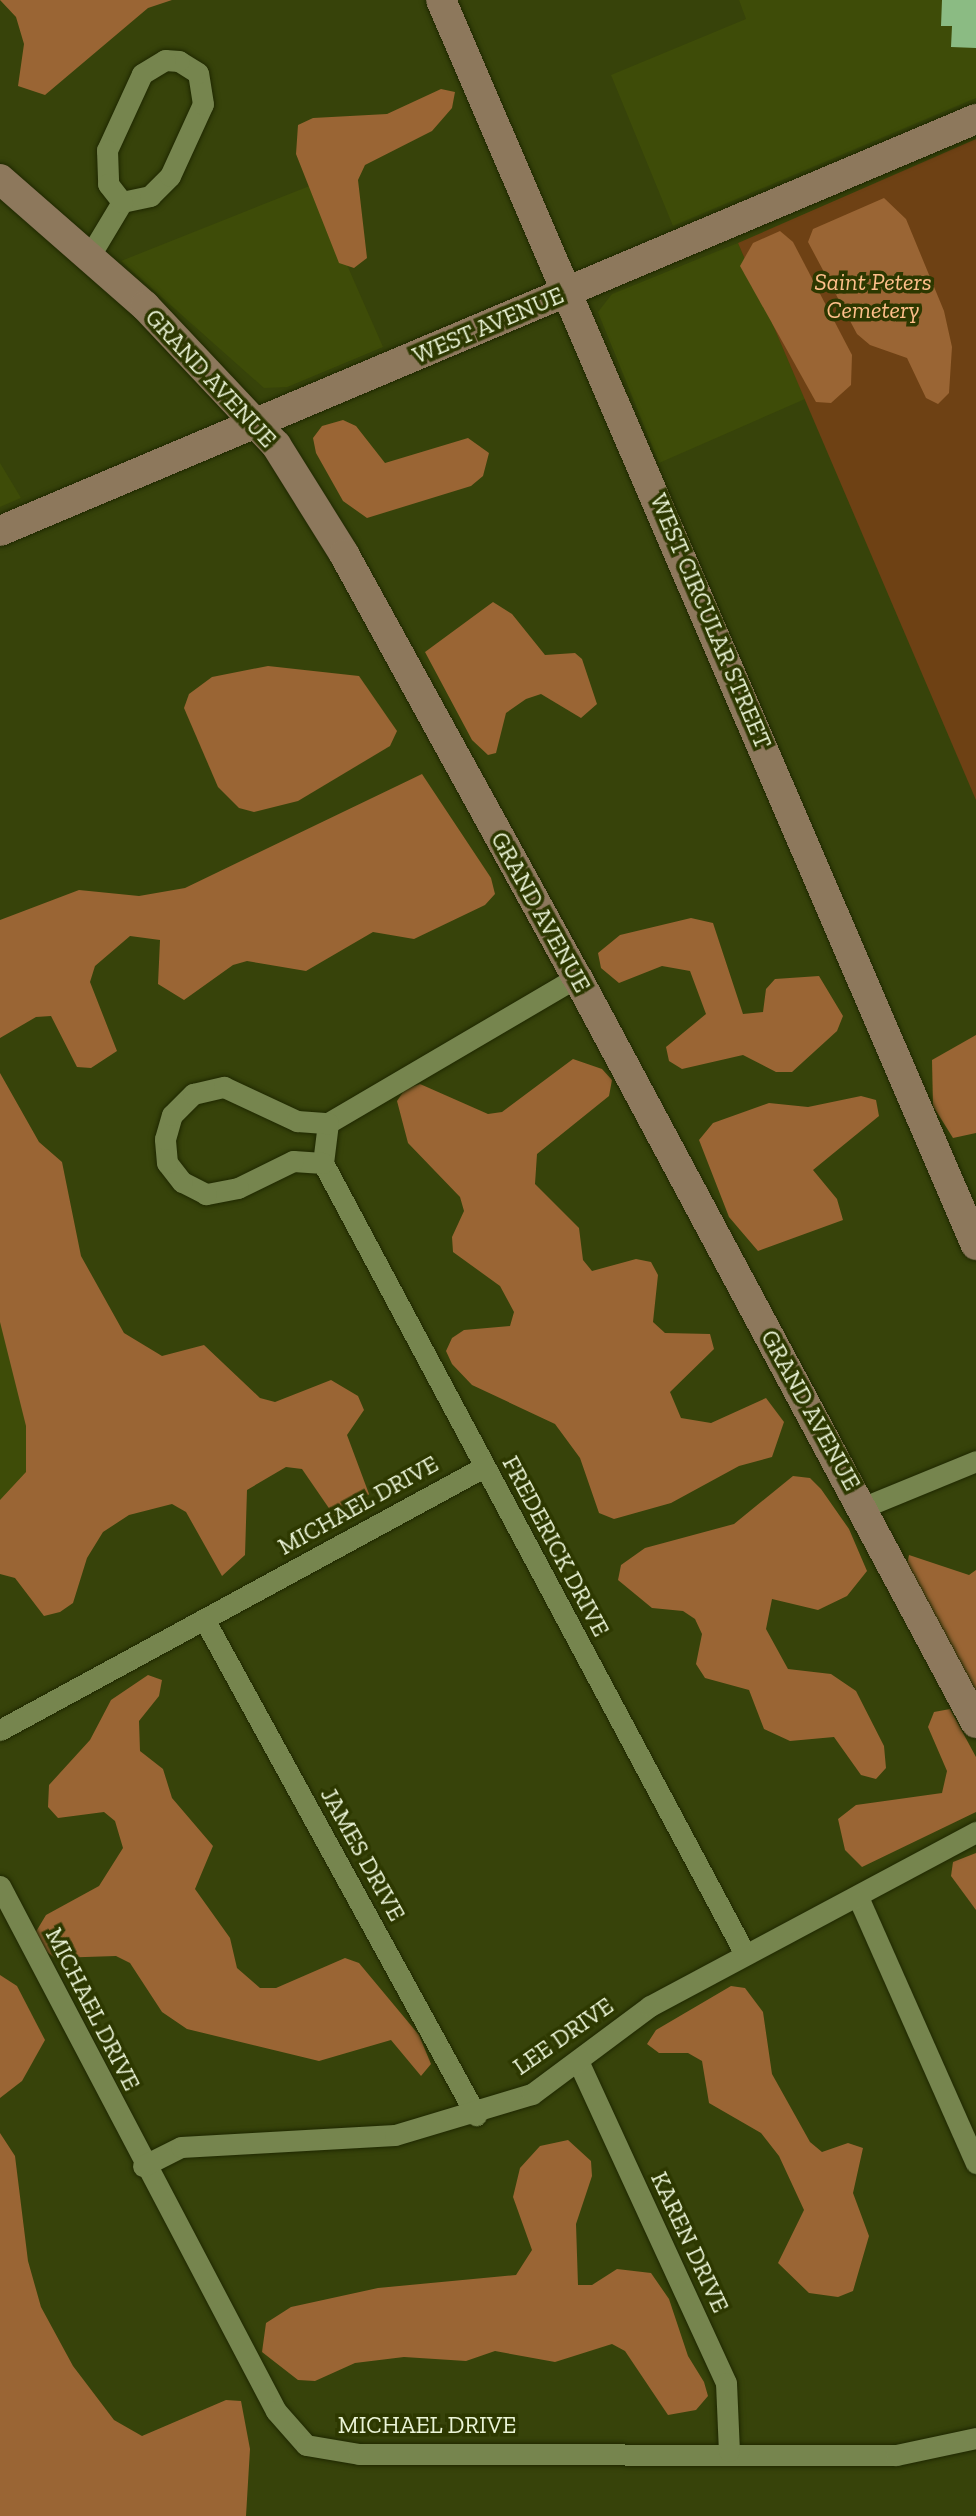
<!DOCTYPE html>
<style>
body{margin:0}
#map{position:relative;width:976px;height:2516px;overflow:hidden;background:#37430a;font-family:"Zilla Slab",serif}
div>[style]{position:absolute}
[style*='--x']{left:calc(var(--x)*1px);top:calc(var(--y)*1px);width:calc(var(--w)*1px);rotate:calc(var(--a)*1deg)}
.built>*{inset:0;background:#3e4c08}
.green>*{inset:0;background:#6e4114}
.forest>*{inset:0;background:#9a6534}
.building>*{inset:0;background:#8bbb83}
.roads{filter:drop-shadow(0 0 2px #1f2800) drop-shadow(0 0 2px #1f2800)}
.street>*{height:21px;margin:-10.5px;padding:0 10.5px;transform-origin:10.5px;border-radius:10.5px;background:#76854e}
.secondary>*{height:30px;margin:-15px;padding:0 15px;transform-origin:15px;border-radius:15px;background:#8d785c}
span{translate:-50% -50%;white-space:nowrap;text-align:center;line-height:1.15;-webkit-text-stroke:7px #2d3800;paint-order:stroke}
.park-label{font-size:24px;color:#febf8a;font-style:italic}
.street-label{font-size:24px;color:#ebf4d7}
</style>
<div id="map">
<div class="built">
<i style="clip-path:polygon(739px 0,976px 0,976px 98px,673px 226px,611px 75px,746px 19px)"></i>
<i style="clip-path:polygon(312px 185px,383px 347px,287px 387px,264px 388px,121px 261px)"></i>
<i style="clip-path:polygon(738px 243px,805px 399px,659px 463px,598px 312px,612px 294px)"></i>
<i style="clip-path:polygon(0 463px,21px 498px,0 507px)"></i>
<i style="clip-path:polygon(0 1285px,94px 1501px,0 1543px)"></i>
</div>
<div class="green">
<i style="clip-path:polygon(976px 139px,976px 800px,738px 243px)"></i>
</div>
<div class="forest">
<i style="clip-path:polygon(0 0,172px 0,148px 8px,45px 95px,18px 86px,24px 44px,16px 17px)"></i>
<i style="clip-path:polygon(441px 89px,455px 92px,452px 108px,432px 131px,365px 165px,358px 180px,367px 258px,354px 268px,339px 263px,296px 154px,298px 125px,313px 118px,387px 114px)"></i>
<i style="clip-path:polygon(884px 198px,906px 219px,944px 311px,952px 347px,949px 393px,938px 404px,926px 398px,907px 358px,870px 345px,857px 334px,808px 242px,813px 229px)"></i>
<i style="clip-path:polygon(780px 231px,793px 242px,852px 355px,851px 385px,831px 403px,816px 402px,740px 266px,753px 243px)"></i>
<i style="clip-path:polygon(343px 420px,356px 426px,385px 463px,468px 438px,489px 453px,483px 476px,471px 486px,367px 518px,343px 501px,316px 453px,313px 438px,322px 426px)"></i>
<i style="clip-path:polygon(493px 602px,512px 614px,545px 655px,575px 653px,582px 659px,597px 704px,581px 718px,541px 694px,526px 699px,506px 713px,496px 753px,488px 755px,472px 740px,425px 652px)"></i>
<i style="clip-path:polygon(268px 666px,359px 676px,397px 731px,390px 746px,298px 801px,254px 812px,239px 808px,218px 787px,184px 708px,189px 694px,212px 677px)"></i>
<i style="clip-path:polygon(422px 774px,491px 878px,495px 894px,485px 905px,414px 939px,373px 932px,306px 971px,247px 961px,233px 965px,184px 1000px,158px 984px,160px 940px,130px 936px,95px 966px,90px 982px,117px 1051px,91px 1068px,77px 1067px,51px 1016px,36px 1017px,0 1038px,0 920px,79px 890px,139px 896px,185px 888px)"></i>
<i style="clip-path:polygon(691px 918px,713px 923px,743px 1014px,763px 1012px,766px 989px,775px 979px,819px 976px,843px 1016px,837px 1031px,792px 1072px,776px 1072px,743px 1055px,682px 1069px,669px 1061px,666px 1047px,706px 1014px,690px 971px,662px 966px,619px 983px,601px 968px,598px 953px,620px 935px)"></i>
<i style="clip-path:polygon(976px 1035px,976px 1133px,953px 1138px,933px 1106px,932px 1060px)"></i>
<i style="clip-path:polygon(573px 1059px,602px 1069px,612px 1080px,609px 1096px,537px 1154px,535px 1184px,579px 1228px,583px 1260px,592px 1271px,636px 1259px,651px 1262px,658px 1275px,653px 1322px,665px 1333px,710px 1334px,714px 1349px,670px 1392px,681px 1418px,711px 1423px,766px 1398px,784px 1422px,772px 1457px,739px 1466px,671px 1503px,614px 1519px,599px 1513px,580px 1458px,555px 1424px,472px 1385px,452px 1364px,446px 1351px,452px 1338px,464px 1330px,510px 1326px,514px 1312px,500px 1286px,453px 1252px,452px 1237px,464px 1211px,460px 1197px,408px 1143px,397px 1101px,405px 1089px,420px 1084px,488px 1114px,502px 1112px)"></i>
<i style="clip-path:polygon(0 1073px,39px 1142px,62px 1162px,81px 1256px,124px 1333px,162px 1356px,204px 1345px,260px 1398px,275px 1402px,331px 1380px,358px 1396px,364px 1410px,347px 1435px,369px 1494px,349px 1519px,335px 1517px,302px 1469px,286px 1467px,247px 1490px,245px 1555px,222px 1576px,186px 1512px,172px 1504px,129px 1515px,103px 1532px,87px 1558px,73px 1603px,60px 1612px,44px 1616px,15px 1578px,0 1574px,0 1500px,26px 1472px,26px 1426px,0 1322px)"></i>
<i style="clip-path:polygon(861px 1096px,876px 1100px,879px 1116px,813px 1170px,837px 1199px,843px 1220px,758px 1251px,729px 1217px,699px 1140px,713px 1123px,769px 1103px,808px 1107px)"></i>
<i style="clip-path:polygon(793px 1476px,810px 1478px,821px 1489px,849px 1529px,867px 1571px,847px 1596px,818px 1610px,772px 1599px,766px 1629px,788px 1669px,831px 1674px,856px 1691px,884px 1746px,886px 1768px,876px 1779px,861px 1775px,834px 1737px,790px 1741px,764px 1729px,749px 1690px,705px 1678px,696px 1664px,702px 1634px,695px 1619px,683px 1611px,652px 1608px,618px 1580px,621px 1565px,645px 1548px,734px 1524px)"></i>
<i style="clip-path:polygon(909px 1555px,969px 1575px,976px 1570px,976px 1702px,906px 1569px)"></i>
<i style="clip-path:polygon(148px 1675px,162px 1680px,159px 1696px,139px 1721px,140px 1751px,163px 1769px,172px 1798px,213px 1846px,195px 1889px,230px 1938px,237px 1968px,260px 1988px,276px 1988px,345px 1958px,359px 1963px,419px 2035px,431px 2064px,421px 2076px,391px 2040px,319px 2061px,187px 2029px,162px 2012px,130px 1963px,116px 1956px,55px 1958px,31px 1940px,46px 1915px,99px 1886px,123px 1848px,115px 1821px,104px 1812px,58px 1818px,48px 1807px,49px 1785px,90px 1740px,111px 1700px)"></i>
<i style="clip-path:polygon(950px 1709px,976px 1757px,976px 1812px,862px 1867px,845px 1850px,838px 1819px,856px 1805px,942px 1793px,947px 1771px,928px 1727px,934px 1712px)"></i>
<i style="clip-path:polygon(976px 1853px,976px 1910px,951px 1876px,953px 1862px)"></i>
<i style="clip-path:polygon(0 1975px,17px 1986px,45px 2040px,22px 2081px,0 2098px)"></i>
<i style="clip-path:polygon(731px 1986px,745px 1988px,763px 2012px,772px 2074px,810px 2142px,822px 2152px,848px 2143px,863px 2148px,853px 2193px,869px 2236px,853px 2291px,838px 2297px,809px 2293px,778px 2263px,804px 2210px,779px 2156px,761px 2133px,709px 2103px,702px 2061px,688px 2053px,659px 2053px,647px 2044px,656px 2030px)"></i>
<i style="clip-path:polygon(0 2133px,15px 2156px,28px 2261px,41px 2307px,73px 2366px,114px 2420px,142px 2436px,226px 2400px,241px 2401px,250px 2449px,246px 2516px,0 2516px)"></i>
<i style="clip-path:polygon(568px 2140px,591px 2161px,592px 2176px,576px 2224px,578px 2285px,592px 2285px,617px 2269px,651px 2273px,669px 2299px,688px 2356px,704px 2382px,708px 2396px,696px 2410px,668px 2415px,625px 2351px,612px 2344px,555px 2362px,495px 2351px,466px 2361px,404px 2357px,355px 2363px,315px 2381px,298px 2380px,262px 2352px,266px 2323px,291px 2307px,378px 2288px,516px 2275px,532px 2250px,513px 2197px,520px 2168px,540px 2146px)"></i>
</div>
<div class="building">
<i style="clip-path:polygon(942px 0,976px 0,976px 48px,951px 47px,952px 26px,941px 26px)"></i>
</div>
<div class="roads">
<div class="street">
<i style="--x:89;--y:257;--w:64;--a:-59"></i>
<i style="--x:122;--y:202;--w:29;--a:-12"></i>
<i style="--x:150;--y:196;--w:28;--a:-45"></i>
<i style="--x:170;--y:176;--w:79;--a:-65.4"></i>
<i style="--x:203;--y:104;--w:31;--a:-99"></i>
<i style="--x:198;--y:73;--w:22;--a:-148"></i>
<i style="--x:179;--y:61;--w:14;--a:-176"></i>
<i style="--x:165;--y:60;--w:27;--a:149"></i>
<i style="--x:142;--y:74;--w:84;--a:114.7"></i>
<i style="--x:107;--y:150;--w:34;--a:88"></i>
<i style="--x:108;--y:184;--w:23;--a:52"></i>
<i style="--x:577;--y:977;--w:289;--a:149.6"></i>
<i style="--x:328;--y:1123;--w:40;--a:97.1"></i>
<i style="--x:323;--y:1163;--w:894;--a:61.92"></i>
<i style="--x:323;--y:1163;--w:30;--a:-176"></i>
<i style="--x:293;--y:1161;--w:61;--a:153.9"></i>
<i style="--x:238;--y:1188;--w:33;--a:169"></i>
<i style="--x:206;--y:1194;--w:27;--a:-153"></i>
<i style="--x:182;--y:1182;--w:24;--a:-128"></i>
<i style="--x:167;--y:1163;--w:24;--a:-95"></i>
<i style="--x:165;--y:1139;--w:25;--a:-74"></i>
<i style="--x:172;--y:1115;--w:30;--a:-45"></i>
<i style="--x:193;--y:1094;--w:32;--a:-13"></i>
<i style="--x:224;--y:1087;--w:81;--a:25"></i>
<i style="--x:297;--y:1121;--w:31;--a:4"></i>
<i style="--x:864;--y:1507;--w:121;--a:-22.3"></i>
<i style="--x:204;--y:1619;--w:566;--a:61.26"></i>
<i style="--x:0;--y:1730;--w:551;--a:-28.52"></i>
<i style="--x:0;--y:1886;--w:593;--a:62.27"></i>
<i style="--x:276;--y:2411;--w:45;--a:48.6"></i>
<i style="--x:306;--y:2445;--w:54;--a:9.6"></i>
<i style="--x:359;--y:2454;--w:537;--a:0.11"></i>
<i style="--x:896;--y:2455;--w:82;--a:-12"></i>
<i style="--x:858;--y:1897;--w:291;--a:66.1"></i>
<i style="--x:578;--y:2061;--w:354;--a:65.3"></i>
<i style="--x:726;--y:2383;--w:68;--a:87.5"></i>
<i style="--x:143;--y:2166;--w:42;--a:-26.6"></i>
<i style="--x:181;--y:2147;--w:214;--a:-3.2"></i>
<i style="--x:395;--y:2135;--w:143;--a:-16.7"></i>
<i style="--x:532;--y:2094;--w:147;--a:-36.7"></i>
<i style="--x:650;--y:2006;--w:370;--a:-28.1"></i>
</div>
<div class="secondary">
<i style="--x:441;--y:0;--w:1355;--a:66.75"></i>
<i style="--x:0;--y:179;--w:193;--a:41.2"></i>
<i style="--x:145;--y:306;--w:191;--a:46.7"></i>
<i style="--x:276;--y:445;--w:128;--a:58"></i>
<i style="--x:344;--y:554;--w:483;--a:61.2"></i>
<i style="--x:577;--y:977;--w:846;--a:61.86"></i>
<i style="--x:0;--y:531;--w:1059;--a:-22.89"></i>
</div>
</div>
<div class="park-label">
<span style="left:873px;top:296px">Saint Peters<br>Cemetery</span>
</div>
<div class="street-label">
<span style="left:488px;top:325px;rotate:-23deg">WEST AVENUE</span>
<span style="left:211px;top:378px;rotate:47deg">GRAND AVENUE</span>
<span style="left:711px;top:621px;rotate:67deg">WEST CIRCULAR STREET</span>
<span style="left:541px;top:912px;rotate:61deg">GRAND AVENUE</span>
<span style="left:811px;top:1410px;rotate:61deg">GRAND AVENUE</span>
<span style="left:358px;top:1505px;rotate:-29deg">MICHAEL DRIVE</span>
<span style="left:556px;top:1546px;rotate:62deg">FREDERICK DRIVE</span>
<span style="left:363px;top:1854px;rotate:61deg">JAMES DRIVE</span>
<span style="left:93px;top:2009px;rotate:63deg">MICHAEL DRIVE</span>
<span style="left:563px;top:2036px;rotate:-35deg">LEE DRIVE</span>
<span style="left:690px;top:2242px;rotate:65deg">KAREN DRIVE</span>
<span style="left:427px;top:2425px">MICHAEL DRIVE</span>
</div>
</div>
